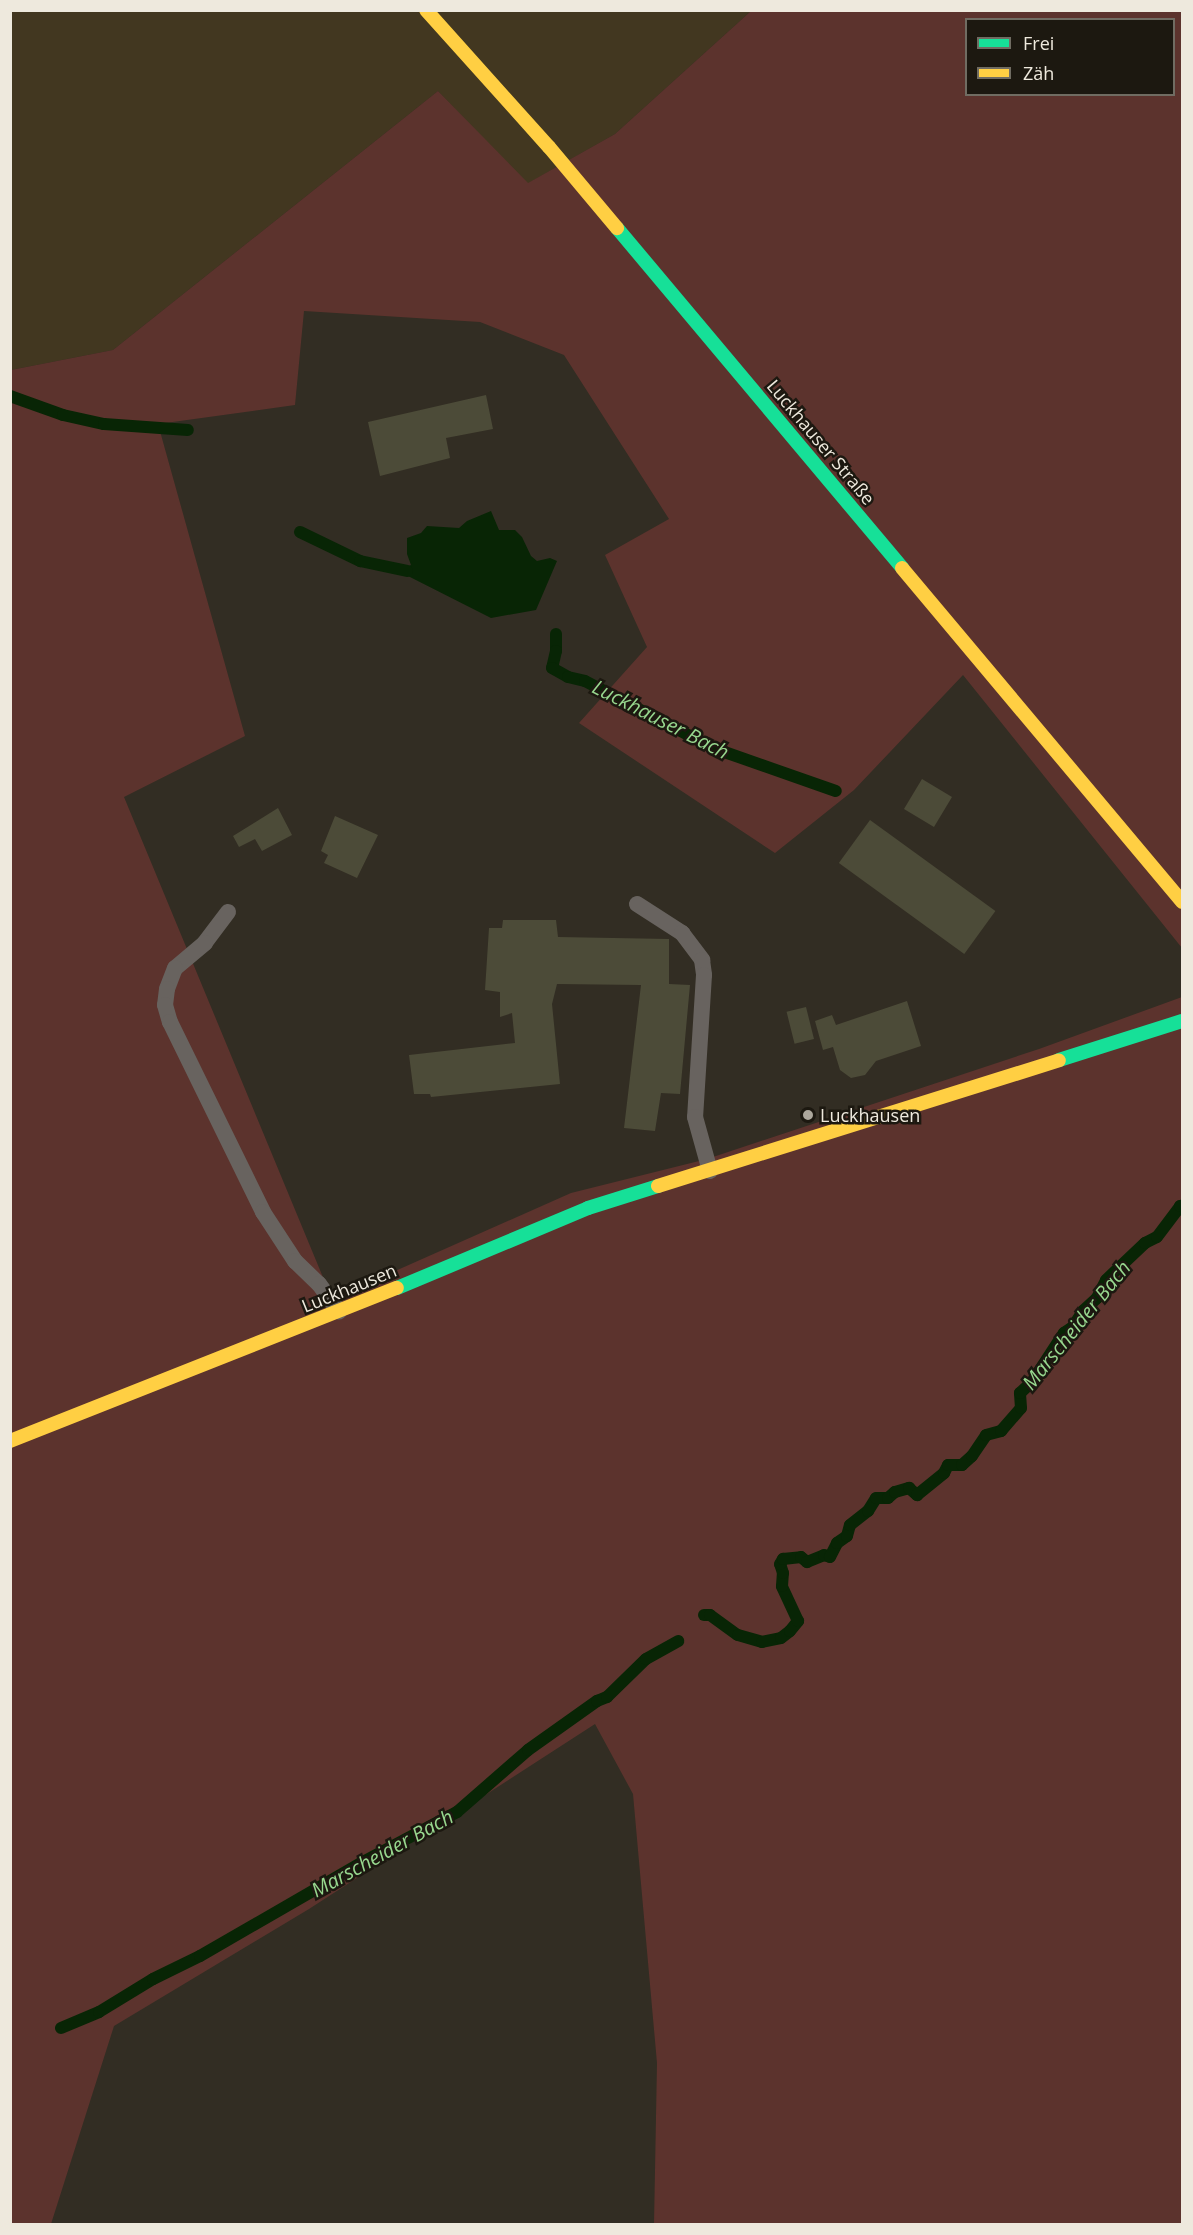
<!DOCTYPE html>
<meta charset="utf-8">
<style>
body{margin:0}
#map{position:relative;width:1193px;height:2235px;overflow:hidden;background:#322d23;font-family:"Open Sans",sans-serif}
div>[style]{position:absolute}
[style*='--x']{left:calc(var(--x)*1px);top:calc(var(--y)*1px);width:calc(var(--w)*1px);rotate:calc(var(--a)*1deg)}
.built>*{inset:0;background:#423720}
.green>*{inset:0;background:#5c332d}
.water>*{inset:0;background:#082505}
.stream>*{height:12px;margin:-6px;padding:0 6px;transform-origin:6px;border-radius:6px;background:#082505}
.building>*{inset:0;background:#4c4b38;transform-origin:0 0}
.lane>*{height:16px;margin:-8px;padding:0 8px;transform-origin:8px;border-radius:8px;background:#68635f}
.fast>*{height:14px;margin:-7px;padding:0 7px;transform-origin:7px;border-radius:7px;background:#16e098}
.slow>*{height:14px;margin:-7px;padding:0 7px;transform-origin:7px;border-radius:7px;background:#ffcf43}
.dots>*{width:16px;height:16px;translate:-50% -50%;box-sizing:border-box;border:3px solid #1c1810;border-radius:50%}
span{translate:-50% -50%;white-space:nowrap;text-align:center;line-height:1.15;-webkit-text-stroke:5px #1c1810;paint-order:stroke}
.street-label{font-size:18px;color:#eee9dd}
.poi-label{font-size:18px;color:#eee9dd}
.left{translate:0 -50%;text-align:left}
.water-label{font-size:20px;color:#97d78e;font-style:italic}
.frame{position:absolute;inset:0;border:12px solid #eee9dd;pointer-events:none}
.legend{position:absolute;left:965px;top:18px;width:210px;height:78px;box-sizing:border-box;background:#1c1810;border:2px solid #706c62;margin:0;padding:8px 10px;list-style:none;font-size:18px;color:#eee9dd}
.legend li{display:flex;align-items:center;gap:12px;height:30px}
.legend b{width:30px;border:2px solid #706c62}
</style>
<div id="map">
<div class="built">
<i style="clip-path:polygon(11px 11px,751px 11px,615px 134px,527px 184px,438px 91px,113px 350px,11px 370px)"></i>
</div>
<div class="green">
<i style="clip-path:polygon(evenodd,751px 11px,1182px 11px,1182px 948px,963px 675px,854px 790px,775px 853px,579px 723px,647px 647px,605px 555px,669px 519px,564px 355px,480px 322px,304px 311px,295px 405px,158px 424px,245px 736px,124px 797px,332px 1299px,571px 1193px,707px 1159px,1039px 1049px,1182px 997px,1182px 2224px,654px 2224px,657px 2063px,633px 1794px,595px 1724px,309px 1909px,114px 2026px,51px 2224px,11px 2224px,11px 370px,113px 350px,438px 91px,528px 183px,615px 134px,751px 11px,966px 20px,1174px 20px,1174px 94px,966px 94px,966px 20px)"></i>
</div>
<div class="water">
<i style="clip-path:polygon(491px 511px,499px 530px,515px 530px,522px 537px,531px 556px,537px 561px,550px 558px,557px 561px,536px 610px,491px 618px,406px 575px,406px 567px,411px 565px,407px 554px,407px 538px,421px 533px,427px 526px,459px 528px,467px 521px)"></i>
</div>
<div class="stream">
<i style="--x:10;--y:396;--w:56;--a:19.7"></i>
<i style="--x:63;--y:415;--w:42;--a:12.4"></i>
<i style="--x:104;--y:424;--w:84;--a:4.1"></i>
<i style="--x:300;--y:532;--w:67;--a:25.8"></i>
<i style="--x:360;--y:561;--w:48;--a:12"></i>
<i style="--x:556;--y:634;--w:17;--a:90"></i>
<i style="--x:556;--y:651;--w:17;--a:103"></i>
<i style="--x:552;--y:668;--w:18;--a:29"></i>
<i style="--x:568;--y:677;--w:17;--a:13"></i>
<i style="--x:585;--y:681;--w:144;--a:27.6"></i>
<i style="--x:713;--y:748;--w:130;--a:19.3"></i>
<i style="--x:704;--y:1615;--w:6;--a:0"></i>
<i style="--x:710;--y:1615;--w:34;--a:36"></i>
<i style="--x:738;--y:1635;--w:25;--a:16"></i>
<i style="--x:762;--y:1642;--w:19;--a:-12"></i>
<i style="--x:781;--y:1638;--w:11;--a:-38"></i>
<i style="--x:790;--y:1631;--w:13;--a:-51"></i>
<i style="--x:798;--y:1621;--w:38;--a:-115"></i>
<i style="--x:782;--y:1586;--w:13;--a:-86"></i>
<i style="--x:783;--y:1573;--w:9;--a:-108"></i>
<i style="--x:780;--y:1564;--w:6;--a:-59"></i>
<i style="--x:783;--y:1559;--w:18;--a:-6"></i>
<i style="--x:801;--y:1557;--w:8;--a:40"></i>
<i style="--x:807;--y:1562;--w:18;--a:-22"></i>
<i style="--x:824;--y:1555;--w:6;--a:18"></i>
<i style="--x:830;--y:1557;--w:16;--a:-63"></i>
<i style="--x:837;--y:1543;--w:12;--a:-35"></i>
<i style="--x:847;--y:1536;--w:11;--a:-75"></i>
<i style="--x:850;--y:1525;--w:23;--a:-38"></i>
<i style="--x:868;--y:1511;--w:15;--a:-58"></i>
<i style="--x:876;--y:1498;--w:12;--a:0"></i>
<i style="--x:888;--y:1498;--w:9;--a:-41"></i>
<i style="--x:895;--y:1492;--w:15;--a:-16"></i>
<i style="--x:909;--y:1488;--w:11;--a:41"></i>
<i style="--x:917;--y:1495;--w:35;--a:-39"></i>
<i style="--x:944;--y:1473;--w:9;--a:-63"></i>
<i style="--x:948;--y:1465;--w:14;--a:0"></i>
<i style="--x:962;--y:1465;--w:13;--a:-42"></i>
<i style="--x:972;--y:1456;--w:25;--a:-56"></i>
<i style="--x:986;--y:1435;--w:16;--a:-15"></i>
<i style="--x:1001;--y:1431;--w:30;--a:-49"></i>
<i style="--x:1021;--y:1408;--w:15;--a:-94"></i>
<i style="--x:1020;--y:1393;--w:16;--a:-43"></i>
<i style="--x:1032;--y:1382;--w:59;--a:-56.9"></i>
<i style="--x:1064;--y:1333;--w:11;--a:-34"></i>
<i style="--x:1073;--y:1327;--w:19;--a:-58"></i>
<i style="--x:1083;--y:1311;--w:19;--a:-43"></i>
<i style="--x:1097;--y:1298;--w:20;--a:-63"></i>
<i style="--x:1106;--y:1280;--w:54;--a:-43.5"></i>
<i style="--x:1145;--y:1243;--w:13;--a:-27"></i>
<i style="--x:1157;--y:1237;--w:39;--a:-53"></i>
<i style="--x:1180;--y:1206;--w:2;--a:0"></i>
<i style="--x:61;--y:2028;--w:41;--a:-22.8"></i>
<i style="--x:99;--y:2012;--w:63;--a:-31.4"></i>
<i style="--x:153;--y:1979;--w:52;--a:-26.1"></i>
<i style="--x:200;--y:1956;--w:186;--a:-30"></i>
<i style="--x:361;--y:1863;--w:109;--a:-28"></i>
<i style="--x:457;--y:1812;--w:94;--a:-41.1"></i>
<i style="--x:528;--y:1750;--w:85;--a:-35.4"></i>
<i style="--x:597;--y:1701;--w:11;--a:-22"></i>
<i style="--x:607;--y:1697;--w:54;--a:-44.3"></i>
<i style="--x:646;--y:1659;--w:37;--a:-29"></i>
</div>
<div class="building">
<i style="clip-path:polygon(486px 395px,493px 429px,446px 438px,450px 458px,380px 476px,368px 422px)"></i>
<i style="left:922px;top:779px;width:35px;height:35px;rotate:31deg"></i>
<i style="clip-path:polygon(278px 808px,292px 835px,262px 851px,255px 839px,239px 847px,233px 836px)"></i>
<i style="clip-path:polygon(335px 816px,378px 835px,357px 878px,324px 863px,328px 855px,321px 851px)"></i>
<i style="left:870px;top:820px;width:155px;height:53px;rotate:36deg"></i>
<i style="clip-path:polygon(503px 920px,556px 920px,558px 937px,669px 939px,669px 984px,690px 985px,680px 1094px,661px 1093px,655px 1131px,624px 1128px,641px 985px,557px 984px,552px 1004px,560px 1084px,431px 1097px,430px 1094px,414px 1094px,409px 1055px,515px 1043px,512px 1013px,500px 1017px,500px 992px,485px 990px,489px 928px,502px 928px)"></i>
<i style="clip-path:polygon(907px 1001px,921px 1046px,876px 1061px,865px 1075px,851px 1078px,840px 1070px,833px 1047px,823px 1050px,815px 1021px,832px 1015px,836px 1025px)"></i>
<i style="left:806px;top:1007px;width:33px;height:20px;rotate:76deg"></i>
</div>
<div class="lane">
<i style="--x:637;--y:904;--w:54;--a:32.8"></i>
<i style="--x:682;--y:933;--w:34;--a:53"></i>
<i style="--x:702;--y:960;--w:15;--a:82"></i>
<i style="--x:704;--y:975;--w:142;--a:93.6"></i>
<i style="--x:695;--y:1117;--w:56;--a:74.5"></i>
<i style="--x:228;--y:912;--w:39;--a:127"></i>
<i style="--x:205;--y:943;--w:39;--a:140"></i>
<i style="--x:175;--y:968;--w:22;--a:111"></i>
<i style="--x:167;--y:989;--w:16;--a:97"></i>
<i style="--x:165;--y:1005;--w:18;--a:74"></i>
<i style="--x:170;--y:1022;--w:212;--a:63.9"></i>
<i style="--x:263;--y:1212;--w:59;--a:56.9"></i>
<i style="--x:295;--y:1261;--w:33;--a:44"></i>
<i style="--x:319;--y:1284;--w:34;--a:54"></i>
</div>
<div class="fast">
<i style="--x:617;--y:228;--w:444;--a:50"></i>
<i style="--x:1059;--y:1060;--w:129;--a:-17.6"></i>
<i style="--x:397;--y:1288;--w:207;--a:-22.7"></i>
<i style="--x:588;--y:1208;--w:73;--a:-17.4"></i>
</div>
<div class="slow">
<i style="--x:426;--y:10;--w:184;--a:48.1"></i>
<i style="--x:549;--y:147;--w:106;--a:50"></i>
<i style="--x:902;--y:568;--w:436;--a:50"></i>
<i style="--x:658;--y:1186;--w:420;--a:-17.4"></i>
<i style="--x:10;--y:1441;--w:416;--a:-21.6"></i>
</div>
<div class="dots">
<i style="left:808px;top:1115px;background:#aca79c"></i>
</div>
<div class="street-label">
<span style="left:821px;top:442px;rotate:50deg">Luckhauser Straße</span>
<span style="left:349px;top:1288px;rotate:-22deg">Luckhausen</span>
</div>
<div class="poi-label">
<span class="left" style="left:820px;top:1115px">Luckhausen</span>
</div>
<div class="water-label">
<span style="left:661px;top:719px;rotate:27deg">Luckhauser Bach</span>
<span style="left:1076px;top:1325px;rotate:-51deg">Marscheider Bach</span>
<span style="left:382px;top:1853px;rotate:-29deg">Marscheider Bach</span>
</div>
<div class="frame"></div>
<ul class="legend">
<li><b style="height:8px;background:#16e098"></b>Frei</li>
<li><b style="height:8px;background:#ffcf43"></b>Zäh</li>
</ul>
</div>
